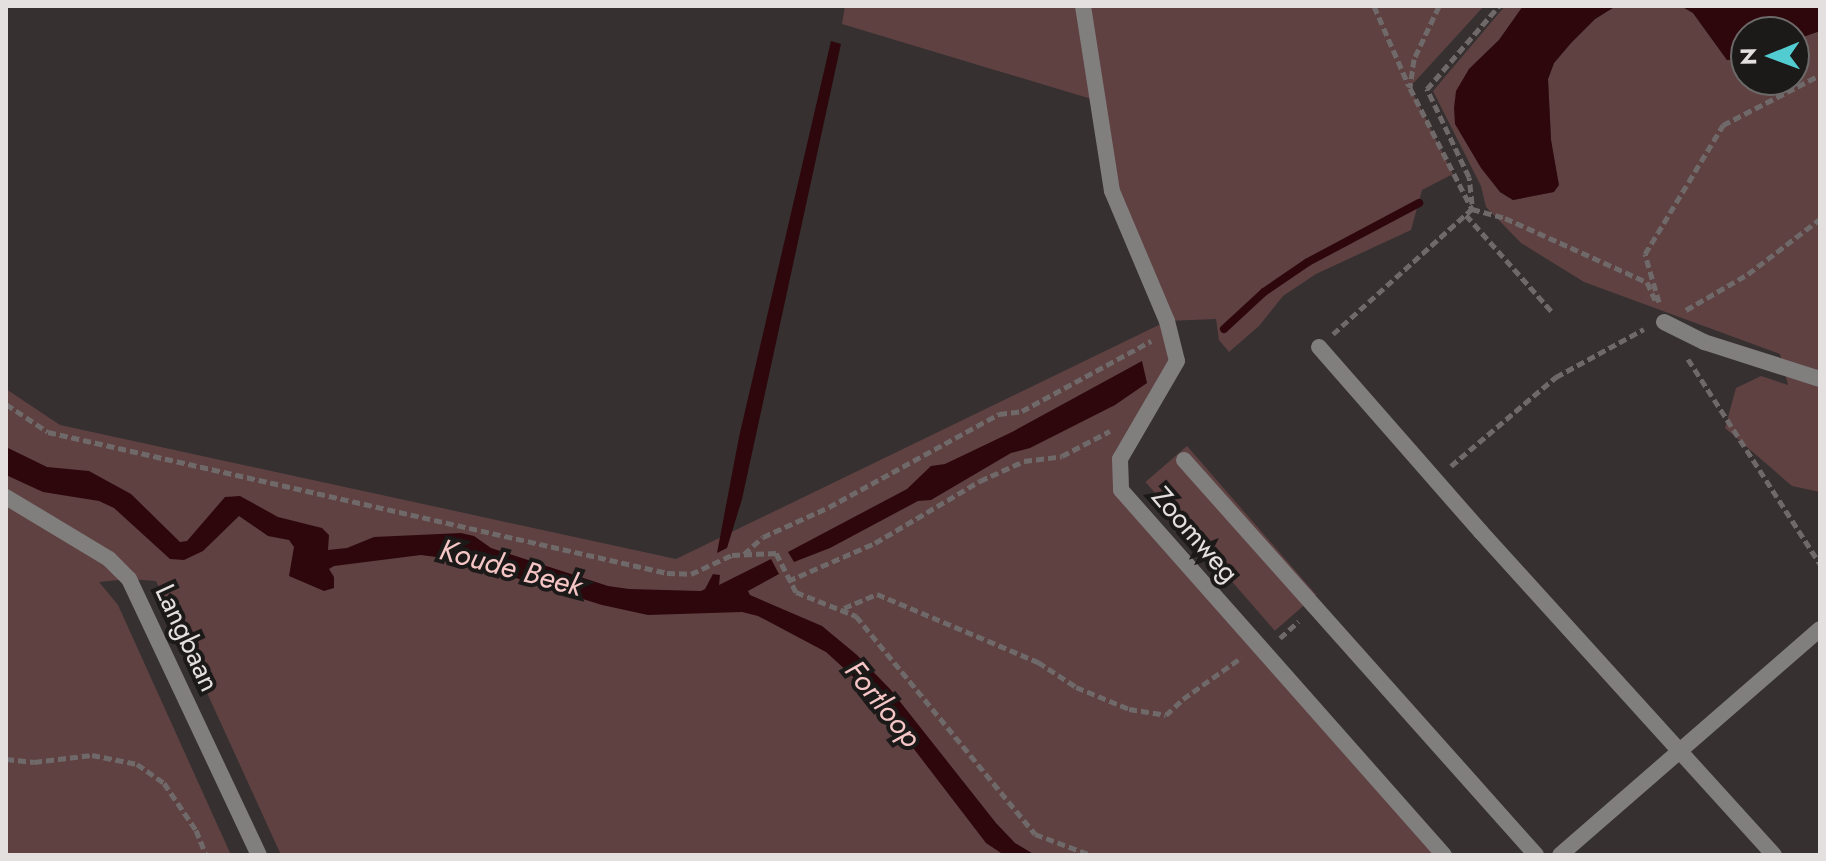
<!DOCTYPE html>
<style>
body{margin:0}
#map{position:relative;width:1826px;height:861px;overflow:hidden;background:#363030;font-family:Jost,sans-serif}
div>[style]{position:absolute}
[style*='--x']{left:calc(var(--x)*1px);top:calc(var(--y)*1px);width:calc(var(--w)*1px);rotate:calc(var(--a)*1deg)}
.green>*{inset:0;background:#5f4142;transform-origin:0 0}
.water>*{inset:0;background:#2e070c}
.stream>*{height:8px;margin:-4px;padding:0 4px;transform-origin:4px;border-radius:4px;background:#2e070c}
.path>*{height:5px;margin-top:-2.5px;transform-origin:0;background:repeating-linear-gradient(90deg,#6f6969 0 8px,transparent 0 12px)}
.service>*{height:16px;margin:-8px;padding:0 8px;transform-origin:8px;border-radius:8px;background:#817e7e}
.minor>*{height:16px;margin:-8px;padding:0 8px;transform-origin:8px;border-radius:8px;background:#817e7e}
span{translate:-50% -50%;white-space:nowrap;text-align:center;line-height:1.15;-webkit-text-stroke:8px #1c1919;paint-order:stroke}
.street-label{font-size:28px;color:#e5e0e0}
.water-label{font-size:30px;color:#f6c6c6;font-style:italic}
.frame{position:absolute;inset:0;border:8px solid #e5e0e0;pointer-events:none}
.north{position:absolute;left:1730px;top:16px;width:80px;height:80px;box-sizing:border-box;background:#1c1919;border:2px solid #6c6969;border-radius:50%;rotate:269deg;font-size:22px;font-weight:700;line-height:32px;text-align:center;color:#e5e0e0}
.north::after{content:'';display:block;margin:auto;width:28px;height:36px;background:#52ccd0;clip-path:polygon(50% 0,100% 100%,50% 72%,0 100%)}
</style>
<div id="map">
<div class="green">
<i style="clip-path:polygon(845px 6px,1484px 6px,1410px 87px,1453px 174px,1422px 190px,1411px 230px,1316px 274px,1283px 296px,1259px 326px,1229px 352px,1219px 340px,1216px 319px,1167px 321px,1177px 361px,1120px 459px,1121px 490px,1440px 853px,281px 855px,156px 581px,129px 579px,99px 582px,118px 605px,231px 855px,6px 855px,6px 389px,60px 425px,676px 559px,1167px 321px,1112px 191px,1098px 101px,842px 24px)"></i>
<i style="clip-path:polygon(1505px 6px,1523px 6px,1499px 40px,1469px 69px,1461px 85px,1471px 148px,1500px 192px,1513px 200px,1553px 192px,1558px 185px,1551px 140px,1548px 79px,1554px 63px,1571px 43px,1595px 19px,1616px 6px,1681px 6px,1693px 13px,1727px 60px,1746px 58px,1746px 80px,1794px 80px,1794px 40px,1820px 31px,1820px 492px,1792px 486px,1725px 428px,1736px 388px,1761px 376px,1788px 385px,1780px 354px,1584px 282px,1521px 243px,1486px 207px,1481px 186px,1433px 91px)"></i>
<i style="left:1187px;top:446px;width:197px;height:55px;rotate:49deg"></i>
</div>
<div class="water">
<i style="clip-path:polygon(1523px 6px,1616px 6px,1595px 19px,1571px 43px,1554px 63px,1548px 79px,1551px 140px,1559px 185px,1554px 192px,1513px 200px,1500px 192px,1481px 168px,1455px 124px,1454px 108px,1456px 91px,1469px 69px,1499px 40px)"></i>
<i style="clip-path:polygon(1681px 6px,1820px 6px,1820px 31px,1794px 40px,1794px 32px,1746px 32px,1746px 58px,1727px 60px,1693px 13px)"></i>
<i style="clip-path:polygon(831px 41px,841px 44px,742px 499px,727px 548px,717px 553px,739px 437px)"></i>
<i style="clip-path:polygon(1142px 361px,1147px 383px,1115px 405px,1030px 448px,1011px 453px,931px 500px,918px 501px,830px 548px,794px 562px,788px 552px,907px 489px,931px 466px,945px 464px,1012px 432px)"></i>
<i style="clip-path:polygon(6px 447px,47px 467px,89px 471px,131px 494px,180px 542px,187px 541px,225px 497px,240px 496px,278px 517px,322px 528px,329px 535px,328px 550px,347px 548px,374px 537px,461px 533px,474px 536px,491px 548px,608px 586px,629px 589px,701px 591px,705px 589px,713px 574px,720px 575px,719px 585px,771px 559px,779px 574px,748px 591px,750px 595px,822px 626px,857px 655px,890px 689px,996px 823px,1015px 843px,1035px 855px,1004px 855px,986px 843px,871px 693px,826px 652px,758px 616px,742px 612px,648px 615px,602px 605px,459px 560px,421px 555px,334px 566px,329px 569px,334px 577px,334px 588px,324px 591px,289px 576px,294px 547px,289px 540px,268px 536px,239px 516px,203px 551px,184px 560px,170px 559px,114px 508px,99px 501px,43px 492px,6px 475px)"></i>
</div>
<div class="stream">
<i style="--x:1224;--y:329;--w:54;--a:-42.8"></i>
<i style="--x:1264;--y:292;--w:53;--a:-34.3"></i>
<i style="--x:1308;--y:262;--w:126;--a:-28"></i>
</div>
<div class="path">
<i style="--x:1374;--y:6;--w:87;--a:66.4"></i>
<i style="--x:1439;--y:6;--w:59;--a:115.3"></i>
<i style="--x:1414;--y:59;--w:29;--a:98"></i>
<i style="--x:1410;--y:88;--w:136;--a:62.9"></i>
<i style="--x:1472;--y:209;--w:34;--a:15"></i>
<i style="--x:1505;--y:218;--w:156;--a:24.3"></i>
<i style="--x:1647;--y:282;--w:22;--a:66"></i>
<i style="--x:1472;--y:204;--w:27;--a:-96"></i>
<i style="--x:1469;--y:177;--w:98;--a:-115.5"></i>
<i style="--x:1427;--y:89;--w:110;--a:-49.1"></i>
<i style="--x:1466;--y:215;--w:130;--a:48.4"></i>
<i style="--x:1659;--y:302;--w:50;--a:-106.3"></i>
<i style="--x:1645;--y:254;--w:151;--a:-58.8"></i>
<i style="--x:1723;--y:125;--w:109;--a:-27.3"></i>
<i style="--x:1686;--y:310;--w:72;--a:-30.1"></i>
<i style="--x:1748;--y:274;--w:91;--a:-37.4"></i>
<i style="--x:1333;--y:334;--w:187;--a:-42"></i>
<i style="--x:1688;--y:359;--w:244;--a:57.2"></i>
<i style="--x:6;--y:404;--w:50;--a:33.7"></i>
<i style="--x:48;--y:432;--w:635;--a:12.83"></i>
<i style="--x:667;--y:573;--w:24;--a:2"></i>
<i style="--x:691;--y:574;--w:45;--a:-24.9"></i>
<i style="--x:732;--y:555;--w:44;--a:-2.6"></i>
<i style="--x:776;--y:553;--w:44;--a:62.9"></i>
<i style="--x:796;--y:592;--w:65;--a:21.8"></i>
<i style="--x:856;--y:616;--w:282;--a:50.6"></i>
<i style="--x:1035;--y:834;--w:60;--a:20.6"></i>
<i style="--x:1451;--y:466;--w:138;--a:-40.3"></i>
<i style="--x:1556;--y:377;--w:100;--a:-28.6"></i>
<i style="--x:744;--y:554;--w:25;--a:-42"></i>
<i style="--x:763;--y:537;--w:72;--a:-24.4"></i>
<i style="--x:829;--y:507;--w:194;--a:-28.7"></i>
<i style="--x:999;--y:414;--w:23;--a:-7"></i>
<i style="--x:1022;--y:411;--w:147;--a:-28.5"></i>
<i style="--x:788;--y:581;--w:95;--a:-23.6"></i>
<i style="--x:875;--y:543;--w:122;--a:-30.6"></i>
<i style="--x:980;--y:481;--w:48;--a:-24.4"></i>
<i style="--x:1024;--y:461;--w:38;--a:-7"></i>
<i style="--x:1062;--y:456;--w:54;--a:-27.5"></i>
<i style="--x:844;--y:608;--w:36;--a:-23"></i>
<i style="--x:877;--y:594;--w:175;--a:22.9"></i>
<i style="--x:1038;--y:662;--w:45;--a:33.3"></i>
<i style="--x:1076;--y:687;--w:57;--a:22.5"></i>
<i style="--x:1129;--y:709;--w:37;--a:9"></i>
<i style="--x:1166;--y:715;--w:23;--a:-43"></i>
<i style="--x:1183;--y:699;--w:72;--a:-35.4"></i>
<i style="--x:1280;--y:638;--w:25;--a:-42"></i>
<i style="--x:6;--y:759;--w:28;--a:6"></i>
<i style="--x:34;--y:762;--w:58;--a:-6.9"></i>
<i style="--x:92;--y:755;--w:46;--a:11.3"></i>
<i style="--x:137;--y:764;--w:33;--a:35"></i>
<i style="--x:164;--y:783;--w:57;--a:55.8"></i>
<i style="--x:196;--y:830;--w:27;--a:68"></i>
</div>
<div class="service">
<i style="--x:1664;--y:322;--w:45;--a:26.6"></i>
<i style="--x:1704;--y:342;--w:122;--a:17.7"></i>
<i style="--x:1319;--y:347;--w:246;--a:48.8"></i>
<i style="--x:1481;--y:532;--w:436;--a:47.8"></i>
<i style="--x:1184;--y:460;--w:529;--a:48.29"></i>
<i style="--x:1560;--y:855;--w:344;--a:-41"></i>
</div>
<div class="minor">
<i style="--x:1083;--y:6;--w:187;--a:81.1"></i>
<i style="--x:1112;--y:191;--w:141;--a:67.1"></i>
<i style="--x:1167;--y:321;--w:41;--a:76"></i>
<i style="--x:1177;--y:361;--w:113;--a:120.2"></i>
<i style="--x:1120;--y:459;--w:31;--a:88"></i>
<i style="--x:1121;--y:490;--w:487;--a:48.5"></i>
<i style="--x:6;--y:497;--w:120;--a:31"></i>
<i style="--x:109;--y:559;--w:28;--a:45"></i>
<i style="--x:129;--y:579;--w:305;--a:64.8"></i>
</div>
<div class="street-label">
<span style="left:1195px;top:535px;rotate:49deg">Zoomweg</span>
<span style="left:187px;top:638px;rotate:65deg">Langbaan</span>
</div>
<div class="water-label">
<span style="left:511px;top:568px;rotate:15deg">Koude Beek</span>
<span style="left:883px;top:704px;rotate:51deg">Fortloop</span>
</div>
<div class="frame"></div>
<div class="north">N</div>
</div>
